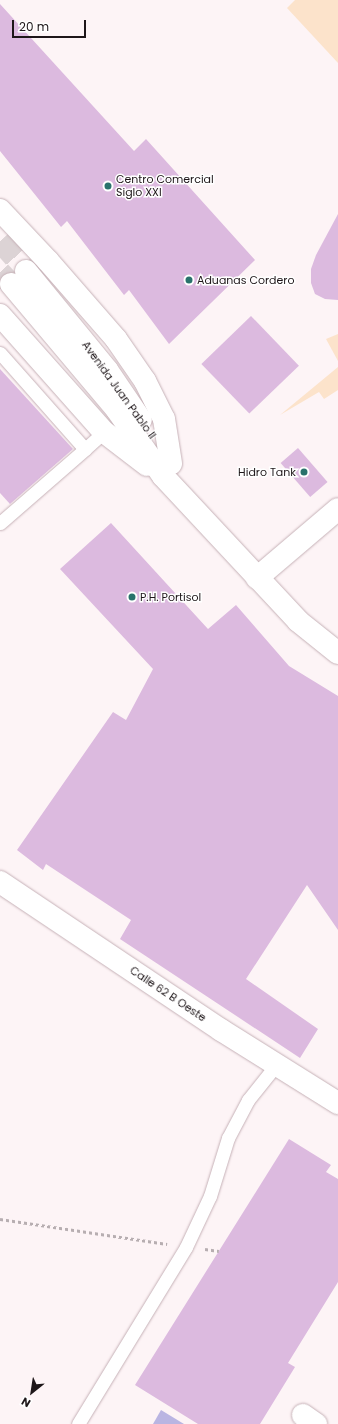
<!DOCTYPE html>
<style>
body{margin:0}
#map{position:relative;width:338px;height:1424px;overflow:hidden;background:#fdf4f6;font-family:Poppins,sans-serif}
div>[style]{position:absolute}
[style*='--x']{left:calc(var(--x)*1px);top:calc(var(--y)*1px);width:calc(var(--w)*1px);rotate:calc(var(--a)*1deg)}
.green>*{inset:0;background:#fce3cb}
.water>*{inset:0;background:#bab5e2}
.building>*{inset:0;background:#dcbadf;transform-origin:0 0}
.secondary-tunnel>*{height:22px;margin-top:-11px;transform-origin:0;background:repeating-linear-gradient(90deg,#dcd3d5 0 22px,transparent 0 33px)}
.path>*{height:2.5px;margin-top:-1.25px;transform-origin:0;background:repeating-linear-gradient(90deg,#b7aeb1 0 3px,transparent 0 6px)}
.roads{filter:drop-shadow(0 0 1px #c6b1b7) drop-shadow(0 0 1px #c6b1b7)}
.service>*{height:13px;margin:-6.5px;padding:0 6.5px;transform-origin:6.5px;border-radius:6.5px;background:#fff}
.minor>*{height:22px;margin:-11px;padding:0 11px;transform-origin:11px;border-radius:11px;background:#fff}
.secondary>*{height:22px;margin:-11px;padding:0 11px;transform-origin:11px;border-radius:11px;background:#fff}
.dots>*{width:11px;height:11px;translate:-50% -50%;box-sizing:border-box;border:2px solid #fff;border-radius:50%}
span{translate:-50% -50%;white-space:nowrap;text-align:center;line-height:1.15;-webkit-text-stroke:3px #fff;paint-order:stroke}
.poi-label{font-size:11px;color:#1e1619}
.left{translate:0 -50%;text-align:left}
.right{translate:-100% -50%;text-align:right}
.street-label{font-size:11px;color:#1e1619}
.north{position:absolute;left:12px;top:1372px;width:40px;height:40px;-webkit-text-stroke:3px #fff;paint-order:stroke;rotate:210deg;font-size:11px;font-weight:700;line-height:16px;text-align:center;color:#1e1619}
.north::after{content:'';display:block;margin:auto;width:14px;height:18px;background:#1e1619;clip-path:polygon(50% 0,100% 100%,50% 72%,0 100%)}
.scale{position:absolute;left:12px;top:20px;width:74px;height:18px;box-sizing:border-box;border:2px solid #1e1619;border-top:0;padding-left:5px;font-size:12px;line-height:14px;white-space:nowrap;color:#1e1619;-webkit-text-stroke:3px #fff;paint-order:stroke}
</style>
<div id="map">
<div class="green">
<i style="clip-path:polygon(295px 0,338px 0,338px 63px,287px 8px)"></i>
<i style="clip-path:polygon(338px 334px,338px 361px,326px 339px)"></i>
<i style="clip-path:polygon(338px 367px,338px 390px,324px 399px,319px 392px,280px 415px)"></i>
</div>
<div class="water">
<i style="clip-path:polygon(161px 1410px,184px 1424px,153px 1424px)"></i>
</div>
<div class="building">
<i style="clip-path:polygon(0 4px,134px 151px,146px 139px,255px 260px,169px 344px,129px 290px,124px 295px,67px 221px,61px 227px,0 151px)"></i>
<i style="clip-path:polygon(338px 214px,338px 300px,325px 299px,315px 294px,311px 283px,311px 269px,316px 255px)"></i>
<i style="left:251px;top:316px;width:69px;height:69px;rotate:46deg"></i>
<i style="clip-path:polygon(0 369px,73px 449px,10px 504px,0 493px)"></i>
<i style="left:298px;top:448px;width:45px;height:23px;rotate:49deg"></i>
<i style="clip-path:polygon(111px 523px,208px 629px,236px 605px,289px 666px,338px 696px,338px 930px,307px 885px,246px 979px,318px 1029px,300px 1058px,120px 939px,131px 920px,46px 864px,43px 870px,17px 850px,113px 712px,126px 720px,153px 669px,60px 569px)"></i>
<i style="clip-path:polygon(289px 1139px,331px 1165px,326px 1172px,338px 1179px,338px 1282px,288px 1363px,295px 1367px,260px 1424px,198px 1424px,135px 1385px)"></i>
</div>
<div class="secondary-tunnel">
<i style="--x:0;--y:241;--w:40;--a:49"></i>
<i style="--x:0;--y:272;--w:16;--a:47"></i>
</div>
<div class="path">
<i style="--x:0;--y:1219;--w:169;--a:8.5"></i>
<i style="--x:205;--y:1249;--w:14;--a:8"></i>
</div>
<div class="roads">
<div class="service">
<i style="--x:0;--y:353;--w:128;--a:48.5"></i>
<i style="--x:85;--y:449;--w:25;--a:-42"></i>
<i style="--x:0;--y:523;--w:113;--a:-41"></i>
<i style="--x:78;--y:1424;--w:207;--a:-58.6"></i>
<i style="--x:186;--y:1247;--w:56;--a:-64.8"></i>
<i style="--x:210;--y:1196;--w:61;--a:-72.8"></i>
<i style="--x:228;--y:1138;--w:43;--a:-62.2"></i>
<i style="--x:248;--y:1100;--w:45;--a:-51.3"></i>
</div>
<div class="minor">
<i style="--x:257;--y:578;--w:106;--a:-40.4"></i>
<i style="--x:0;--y:882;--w:266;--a:33.8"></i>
<i style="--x:221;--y:1030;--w:138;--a:32"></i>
<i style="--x:303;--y:1415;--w:16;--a:35"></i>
</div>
<div class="secondary">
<i style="--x:0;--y:210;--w:70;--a:46.7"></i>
<i style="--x:48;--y:261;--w:103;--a:48.9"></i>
<i style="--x:116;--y:339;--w:51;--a:55.4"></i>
<i style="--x:145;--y:381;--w:42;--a:63.4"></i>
<i style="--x:164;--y:419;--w:45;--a:81"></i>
<i style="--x:26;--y:271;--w:128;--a:50.7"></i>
<i style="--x:107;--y:370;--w:60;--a:55.8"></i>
<i style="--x:11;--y:284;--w:165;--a:49.9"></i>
<i style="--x:117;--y:410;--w:80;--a:55.1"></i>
<i style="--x:163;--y:476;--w:198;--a:47"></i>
<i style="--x:298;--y:621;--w:51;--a:38.7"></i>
<i style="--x:0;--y:315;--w:157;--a:48.4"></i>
<i style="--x:104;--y:432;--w:54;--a:37.5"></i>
</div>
</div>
<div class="dots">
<i style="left:108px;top:186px;background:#29726c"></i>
<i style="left:189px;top:280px;background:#29726c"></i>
<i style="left:304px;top:472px;background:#29726c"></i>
<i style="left:132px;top:597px;background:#29726c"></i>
</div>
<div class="poi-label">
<span class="left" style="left:116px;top:186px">Centro Comercial<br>Siglo XXI</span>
<span class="left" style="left:197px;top:280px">Aduanas Cordero</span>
<span class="right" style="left:296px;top:472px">Hidro Tank</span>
<span class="left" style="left:140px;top:597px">P.H. Portisol</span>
</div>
<div class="street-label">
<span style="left:119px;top:390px;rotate:54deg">Avenida Juan Pablo II</span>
<span style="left:168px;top:994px;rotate:34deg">Calle 62 B Oeste</span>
</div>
<div class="north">N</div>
<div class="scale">20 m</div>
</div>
